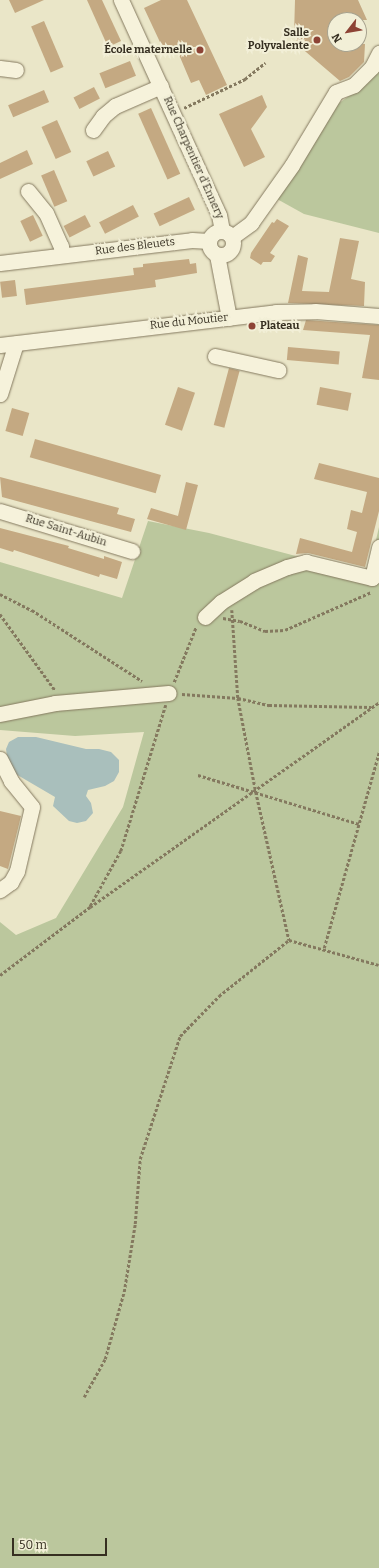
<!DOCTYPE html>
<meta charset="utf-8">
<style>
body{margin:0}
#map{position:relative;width:379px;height:1568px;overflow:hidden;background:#eae6c8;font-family:Bitter,serif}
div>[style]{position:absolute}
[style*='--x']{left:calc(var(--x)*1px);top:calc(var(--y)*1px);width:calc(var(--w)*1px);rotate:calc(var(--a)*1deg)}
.green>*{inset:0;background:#bbc79d}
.water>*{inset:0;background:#a9bfbc}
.building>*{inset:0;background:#c4a982;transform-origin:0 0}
.path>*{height:2.5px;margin-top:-1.25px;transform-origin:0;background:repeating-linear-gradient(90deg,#84795f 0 3px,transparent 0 5px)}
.roads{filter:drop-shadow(0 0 1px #84795f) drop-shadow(0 0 1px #84795f)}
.minor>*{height:15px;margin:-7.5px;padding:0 7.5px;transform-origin:7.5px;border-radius:7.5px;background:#f6f2db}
.minor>.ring{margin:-7.5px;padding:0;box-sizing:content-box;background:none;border:15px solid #f6f2db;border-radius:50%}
.dots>*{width:11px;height:11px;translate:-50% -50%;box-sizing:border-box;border:2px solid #f2efd7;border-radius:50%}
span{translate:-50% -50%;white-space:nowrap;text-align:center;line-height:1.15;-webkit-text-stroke:4px #f2efd7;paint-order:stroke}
.poi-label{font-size:11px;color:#362f21;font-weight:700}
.right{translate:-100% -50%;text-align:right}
.left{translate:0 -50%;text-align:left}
.street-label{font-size:11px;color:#362f21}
.north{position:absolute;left:327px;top:12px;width:40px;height:40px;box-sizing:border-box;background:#f2efd7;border:1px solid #a7a28e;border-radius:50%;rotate:239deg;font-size:11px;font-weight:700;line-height:16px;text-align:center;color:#362f21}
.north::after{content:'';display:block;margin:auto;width:14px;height:18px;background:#8d4335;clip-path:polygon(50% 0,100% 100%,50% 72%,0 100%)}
.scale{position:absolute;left:12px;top:1538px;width:95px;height:18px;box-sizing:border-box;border:2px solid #362f21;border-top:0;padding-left:5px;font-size:12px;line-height:14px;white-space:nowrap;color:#362f21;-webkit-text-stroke:3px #f2efd7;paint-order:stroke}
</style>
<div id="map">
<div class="green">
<i style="clip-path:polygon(379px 66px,379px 233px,304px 214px,277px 199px,335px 106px,363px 86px)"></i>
<i style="clip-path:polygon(148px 521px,209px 533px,368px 575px,379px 527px,379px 1568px,0 1568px,0 922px,16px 935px,56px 918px,123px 807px,144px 732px,75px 736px,0 730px,0 562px,122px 598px)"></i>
</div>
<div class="water">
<i style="clip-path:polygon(18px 737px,36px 737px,86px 749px,99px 749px,111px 752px,119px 760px,119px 772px,114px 781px,105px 786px,88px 790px,86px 796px,91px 803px,93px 813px,86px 821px,77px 823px,69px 821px,53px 806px,55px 797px,14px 773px,8px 763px,6px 749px,9px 742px)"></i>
</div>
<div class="building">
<i style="clip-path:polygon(9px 0,44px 0,15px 13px)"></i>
<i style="clip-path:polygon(87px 0,102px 0,121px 41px,108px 47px)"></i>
<i style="clip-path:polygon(161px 0,187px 0,227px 85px,206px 95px,199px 80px,191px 83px,177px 50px,166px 55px,144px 8px)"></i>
<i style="clip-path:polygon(295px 0,358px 0,367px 20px,335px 20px,335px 44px,365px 44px,364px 62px,349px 77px,340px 81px,299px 46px,294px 35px)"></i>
<i style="left:44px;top:21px;width:50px;height:14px;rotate:67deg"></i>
<i style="left:130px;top:61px;width:16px;height:33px;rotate:68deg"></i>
<i style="left:94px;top:87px;width:13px;height:23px;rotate:63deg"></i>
<i style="left:44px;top:90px;width:13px;height:39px;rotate:67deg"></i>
<i style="clip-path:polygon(262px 95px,267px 107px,251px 129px,265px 157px,244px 167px,219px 114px)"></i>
<i style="left:151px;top:108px;width:72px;height:14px;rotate:66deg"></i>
<i style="left:57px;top:120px;width:35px;height:17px;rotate:66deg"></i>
<i style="clip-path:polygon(27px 150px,33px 164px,0 179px,0 163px)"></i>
<i style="left:108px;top:151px;width:17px;height:24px;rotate:65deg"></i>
<i style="left:54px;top:170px;width:34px;height:14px;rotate:67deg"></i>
<i style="left:189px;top:197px;width:14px;height:39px;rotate:65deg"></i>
<i style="left:133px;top:205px;width:13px;height:38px;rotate:63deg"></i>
<i style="left:33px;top:215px;width:23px;height:14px;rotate:65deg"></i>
<i style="left:85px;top:215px;width:13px;height:24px;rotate:63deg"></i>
<i style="clip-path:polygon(277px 219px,289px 226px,270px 253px,275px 256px,271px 262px,263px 262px,261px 265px,250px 258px,251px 253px,272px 222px,274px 223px)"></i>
<i style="clip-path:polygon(340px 238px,359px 241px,351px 279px,365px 282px,364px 306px,288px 303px,298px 255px,308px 258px,302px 291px,329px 292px)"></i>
<i style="clip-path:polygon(189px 259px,190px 264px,196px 263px,197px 273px,155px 280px,156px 287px,26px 305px,24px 289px,134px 275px,133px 268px,143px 267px,143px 264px)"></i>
<i style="left:15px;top:280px;width:16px;height:15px;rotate:83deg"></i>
<i style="clip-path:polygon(306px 320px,379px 325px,379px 380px,362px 378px,370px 335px,303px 330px)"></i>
<i style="left:288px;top:347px;width:52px;height:13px;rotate:5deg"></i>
<i style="left:229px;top:368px;width:11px;height:59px;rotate:15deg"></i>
<i style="left:178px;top:387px;width:18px;height:40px;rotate:19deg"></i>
<i style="left:320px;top:387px;width:32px;height:18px;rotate:11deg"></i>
<i style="left:12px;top:408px;width:18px;height:24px;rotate:16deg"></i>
<i style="left:35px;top:439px;width:131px;height:19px;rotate:16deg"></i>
<i style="clip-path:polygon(319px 463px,379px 478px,379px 511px,365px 567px,308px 553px,296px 554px,300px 538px,352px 552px,357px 532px,347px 529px,351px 510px,362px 513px,367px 492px,314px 479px)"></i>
<i style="clip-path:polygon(0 477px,119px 508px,117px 514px,135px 519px,131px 532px,2px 497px)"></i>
<i style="clip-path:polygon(186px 482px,198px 485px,186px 530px,147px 519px,151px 508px,178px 516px)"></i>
<i style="clip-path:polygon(0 528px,69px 546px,68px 548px,104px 559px,104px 556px,122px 562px,117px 579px,100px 574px,99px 577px,14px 550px,13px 552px,0 548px)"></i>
<i style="clip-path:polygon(0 811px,21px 816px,8px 869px,0 866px)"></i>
</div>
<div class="path">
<i style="--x:184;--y:108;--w:68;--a:-25.4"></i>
<i style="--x:245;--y:79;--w:26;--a:-39"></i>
<i style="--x:0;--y:594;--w:36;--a:27"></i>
<i style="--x:32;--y:610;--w:131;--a:32.8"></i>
<i style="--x:232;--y:610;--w:88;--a:86.1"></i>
<i style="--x:238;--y:698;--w:96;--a:79.2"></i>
<i style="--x:256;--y:792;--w:152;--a:77.4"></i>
<i style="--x:0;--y:614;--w:94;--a:54.1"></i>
<i style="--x:223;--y:618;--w:17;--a:10"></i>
<i style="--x:240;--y:621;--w:27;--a:22"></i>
<i style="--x:265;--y:631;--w:20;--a:-3"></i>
<i style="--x:285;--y:630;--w:94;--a:-23.8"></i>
<i style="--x:174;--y:682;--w:59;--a:-68.2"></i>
<i style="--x:182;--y:694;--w:56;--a:4.1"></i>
<i style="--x:238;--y:698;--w:32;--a:13"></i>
<i style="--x:269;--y:705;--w:102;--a:1.1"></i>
<i style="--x:166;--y:705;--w:153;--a:107.1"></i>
<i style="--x:121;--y:851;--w:64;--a:119"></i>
<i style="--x:90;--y:907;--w:354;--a:-35.3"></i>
<i style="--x:198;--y:775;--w:168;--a:16.9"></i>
<i style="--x:324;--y:948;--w:204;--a:-74.3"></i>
<i style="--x:0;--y:975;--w:113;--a:-37.1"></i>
<i style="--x:84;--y:1397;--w:43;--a:-61.1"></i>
<i style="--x:105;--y:1359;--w:70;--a:-74.2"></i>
<i style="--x:124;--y:1292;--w:69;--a:-80.8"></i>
<i style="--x:135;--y:1224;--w:65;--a:-85.6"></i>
<i style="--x:140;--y:1159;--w:129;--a:-72"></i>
<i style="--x:180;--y:1036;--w:56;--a:-45.7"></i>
<i style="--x:219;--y:996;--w:90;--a:-38.7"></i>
<i style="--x:289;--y:940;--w:93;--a:15.5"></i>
</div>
<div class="roads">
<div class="minor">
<i style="--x:121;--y:0;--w:236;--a:65.5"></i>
<i style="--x:219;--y:215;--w:16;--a:79"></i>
<i style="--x:0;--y:68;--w:16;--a:7"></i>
<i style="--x:93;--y:130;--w:17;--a:-54"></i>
<i style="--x:103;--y:116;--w:16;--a:-40"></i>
<i style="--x:115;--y:106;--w:50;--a:-23.5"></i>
<i style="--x:28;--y:191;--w:28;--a:51"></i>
<i style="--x:46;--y:213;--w:36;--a:66"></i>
<i style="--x:61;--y:246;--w:9;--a:84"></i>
<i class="ring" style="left:209px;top:231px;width:9px;height:9px"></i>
<i style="--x:232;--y:237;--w:24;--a:-36"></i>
<i style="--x:251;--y:223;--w:71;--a:-54.7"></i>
<i style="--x:292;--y:165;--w:85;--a:-58.9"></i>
<i style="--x:336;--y:92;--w:19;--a:-21"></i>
<i style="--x:354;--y:85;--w:25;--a:-45"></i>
<i style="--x:372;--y:67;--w:16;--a:-63"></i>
<i style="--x:217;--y:255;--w:64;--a:79.2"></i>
<i style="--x:0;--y:263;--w:193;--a:-6.8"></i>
<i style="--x:192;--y:240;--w:17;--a:3"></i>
<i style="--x:0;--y:345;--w:278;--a:-6.8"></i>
<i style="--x:276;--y:312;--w:39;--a:-1"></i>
<i style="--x:315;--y:311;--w:64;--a:4.5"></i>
<i style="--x:215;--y:356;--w:65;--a:12.5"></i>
<i style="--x:0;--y:394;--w:53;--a:-72.6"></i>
<i style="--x:0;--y:511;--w:138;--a:16.9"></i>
<i style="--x:205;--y:617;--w:22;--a:-43"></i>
<i style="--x:221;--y:602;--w:39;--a:-32"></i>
<i style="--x:254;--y:581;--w:36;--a:-23"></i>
<i style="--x:287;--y:567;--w:20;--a:-15"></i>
<i style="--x:306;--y:562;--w:68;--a:13.6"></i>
<i style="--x:372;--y:578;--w:32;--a:-77"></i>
<i style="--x:0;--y:714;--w:56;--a:-11.3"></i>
<i style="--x:55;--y:703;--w:114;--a:-5"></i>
<i style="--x:0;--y:759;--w:25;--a:63"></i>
<i style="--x:11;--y:781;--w:33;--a:51"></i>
<i style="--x:32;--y:807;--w:66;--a:103.2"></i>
<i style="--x:17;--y:871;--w:13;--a:119"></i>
<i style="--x:11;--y:882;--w:14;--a:144"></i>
</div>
</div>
<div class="dots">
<i style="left:317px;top:40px;background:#8d4335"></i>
<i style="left:200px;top:50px;background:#8d4335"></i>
<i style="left:252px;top:326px;background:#8d4335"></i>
</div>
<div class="poi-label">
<span class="right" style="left:309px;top:40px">Salle<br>Polyvalente</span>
<span class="right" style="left:192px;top:50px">École maternelle</span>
<span class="left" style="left:260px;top:326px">Plateau</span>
</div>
<div class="street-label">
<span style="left:193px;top:158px;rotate:66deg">Rue Charpentier d'Ennery</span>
<span style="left:135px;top:247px;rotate:-7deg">Rue des Bleuets</span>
<span style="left:189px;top:322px;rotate:-6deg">Rue du Moutier</span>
<span style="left:66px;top:531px;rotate:17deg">Rue Saint-Aubin</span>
</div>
<div class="north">N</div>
<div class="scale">50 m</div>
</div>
